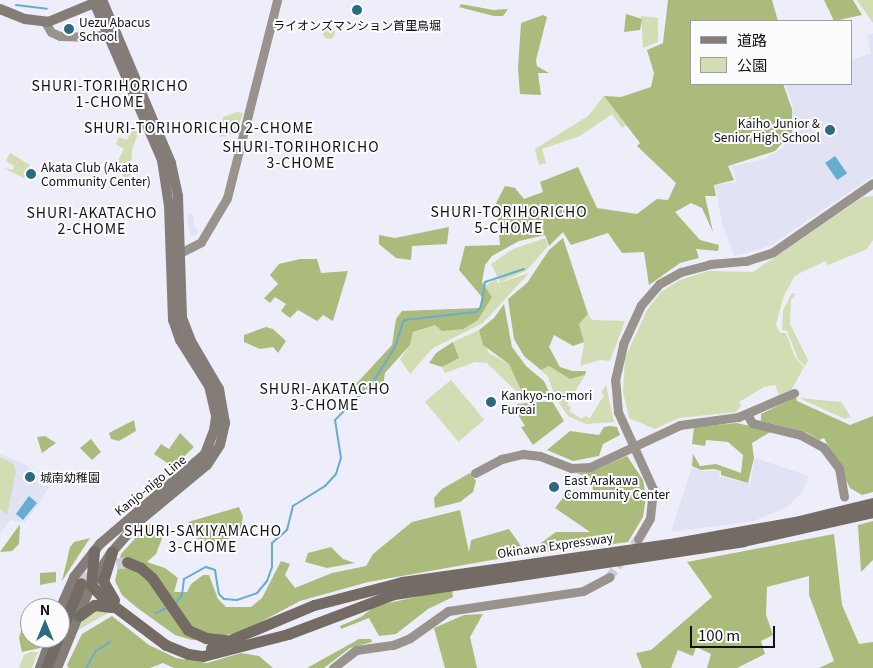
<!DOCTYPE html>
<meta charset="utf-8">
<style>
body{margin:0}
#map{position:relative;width:873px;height:668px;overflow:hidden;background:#edeef9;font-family:Georgia,"Noto Sans JP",serif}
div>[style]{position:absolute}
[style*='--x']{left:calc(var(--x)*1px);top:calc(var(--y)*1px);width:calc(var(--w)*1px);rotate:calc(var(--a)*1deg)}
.built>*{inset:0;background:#e1e3f5}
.green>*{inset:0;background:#d2ddb3;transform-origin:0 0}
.round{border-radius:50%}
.forest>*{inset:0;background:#abbb7b}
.water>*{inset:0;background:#67add1;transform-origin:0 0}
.stream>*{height:2px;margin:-1px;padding:0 1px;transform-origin:1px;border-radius:1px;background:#67add1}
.secondary-tunnel>*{height:9px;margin-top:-4.5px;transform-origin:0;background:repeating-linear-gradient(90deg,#cccdd7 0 9px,transparent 0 13.5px)}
.highway-tunnel>*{height:11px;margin-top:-5.5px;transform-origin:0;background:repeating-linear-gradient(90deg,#cccdd7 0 11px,transparent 0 16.5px)}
.secondary>*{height:9px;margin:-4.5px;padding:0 4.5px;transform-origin:4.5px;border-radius:4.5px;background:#99938e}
.primary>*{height:10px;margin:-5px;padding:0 5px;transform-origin:5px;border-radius:5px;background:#847d77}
.highway>*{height:11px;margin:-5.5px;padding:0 5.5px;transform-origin:5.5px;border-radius:5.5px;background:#736b64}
.dots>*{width:14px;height:14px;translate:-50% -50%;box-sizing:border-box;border:2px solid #fcfcfe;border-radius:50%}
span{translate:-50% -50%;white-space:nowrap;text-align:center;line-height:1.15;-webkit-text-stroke:4px #fcfcfe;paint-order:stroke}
.poi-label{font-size:12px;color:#121216}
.left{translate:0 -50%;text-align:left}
.right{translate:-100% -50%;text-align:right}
.street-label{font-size:12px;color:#121216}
.neighbourhood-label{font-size:14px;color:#121216;letter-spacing:1px}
.legend{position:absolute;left:690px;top:20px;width:162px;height:65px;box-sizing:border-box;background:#fcfcfe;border:1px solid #9e9ea1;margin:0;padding:6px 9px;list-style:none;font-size:15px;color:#121216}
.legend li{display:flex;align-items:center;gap:10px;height:25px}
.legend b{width:25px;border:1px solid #9e9ea1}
.north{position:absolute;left:20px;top:598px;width:50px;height:50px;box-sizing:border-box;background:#fcfcfe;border:1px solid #9e9ea1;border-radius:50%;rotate:0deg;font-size:14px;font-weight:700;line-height:20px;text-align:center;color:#121216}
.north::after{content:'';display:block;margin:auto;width:18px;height:22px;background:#2a6b7f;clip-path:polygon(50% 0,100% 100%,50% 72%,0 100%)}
.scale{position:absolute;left:690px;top:626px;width:85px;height:22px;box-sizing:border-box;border:2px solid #121216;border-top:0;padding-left:6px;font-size:15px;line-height:18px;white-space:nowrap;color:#121216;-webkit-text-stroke:4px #fcfcfe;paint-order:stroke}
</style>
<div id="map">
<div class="built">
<i style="clip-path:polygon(873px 33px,873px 176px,770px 246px,734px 256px,722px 223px,715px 185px,737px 182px,732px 166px,764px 159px,783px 148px,793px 107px,785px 84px,852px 84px,852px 60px,871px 53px,867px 36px)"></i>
<i style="clip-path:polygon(187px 214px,193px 214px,194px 226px,199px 231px,194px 236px,190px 235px)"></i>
<i style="clip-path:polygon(0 454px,25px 464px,49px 487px,41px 500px,28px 491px,41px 501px,24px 523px,11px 520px,0 533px)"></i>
<i style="clip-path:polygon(755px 458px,809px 476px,803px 491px,787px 507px,754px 521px,671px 532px,692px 467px,701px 471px,720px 471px,719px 476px,750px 484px)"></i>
</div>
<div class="green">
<i style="clip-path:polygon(857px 0,873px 0,873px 23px)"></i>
<i style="clip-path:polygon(641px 16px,658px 18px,658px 42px,643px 48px)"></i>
<i class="round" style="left:323px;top:27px;width:12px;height:12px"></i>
<i style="clip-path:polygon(604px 96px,626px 125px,622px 128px,612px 114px,580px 136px,542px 149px,546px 163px,539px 165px,535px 149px,588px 116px)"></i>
<i style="clip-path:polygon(237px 112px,243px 113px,236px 133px,219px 137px,223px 117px)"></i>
<i style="clip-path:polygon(133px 128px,139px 131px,132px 149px,131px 175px,125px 179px,116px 165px,124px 149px,116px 144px,119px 137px,127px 140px)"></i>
<i style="clip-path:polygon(10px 153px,30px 165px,24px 178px,3px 168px,13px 170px,14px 166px,6px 161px)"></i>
<i style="clip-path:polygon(873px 196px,873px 240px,867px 249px,828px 265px,825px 261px,800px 273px,794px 277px,783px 298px,776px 325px,780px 333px,786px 333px,795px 357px,804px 367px,792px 389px,779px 395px,775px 385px,764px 387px,739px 402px,741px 406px,736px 412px,679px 418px,655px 429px,629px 418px,623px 392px,625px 358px,647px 310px,661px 292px,680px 280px,708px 271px,753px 272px,863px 197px)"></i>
<i style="clip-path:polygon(545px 238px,548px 246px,526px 271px,500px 282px,491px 264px,513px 249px)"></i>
<i style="clip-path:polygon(529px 273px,483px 323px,433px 348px,410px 374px,400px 359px,410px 345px,413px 332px,435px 325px,463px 329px,492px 297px,485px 286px,496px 279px,498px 283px)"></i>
<i style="clip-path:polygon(792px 293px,796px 294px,791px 300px,790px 324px,808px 360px,805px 366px,798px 359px,787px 331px,782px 330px,783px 311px)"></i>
<i style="clip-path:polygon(588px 314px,592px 320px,625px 321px,610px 361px,600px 360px,580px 366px,584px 345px,579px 324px)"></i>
<i style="clip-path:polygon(479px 330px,489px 353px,509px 364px,526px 401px,487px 363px,475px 362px,445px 373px,442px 367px,459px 358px,453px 342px)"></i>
<i style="clip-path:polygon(549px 366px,570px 379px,585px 375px,567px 405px,571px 407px,569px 411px,582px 419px,585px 416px,590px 418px,604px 395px,601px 393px,606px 385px,614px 422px,586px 424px,568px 416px,555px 397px,548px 377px,541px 370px)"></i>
<i style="left:451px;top:380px;width:52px;height:34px;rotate:50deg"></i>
<i style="clip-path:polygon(799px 398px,841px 402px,851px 417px,845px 419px)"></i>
<i style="clip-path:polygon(0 457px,13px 463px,16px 472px,7px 515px,0 509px)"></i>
<i style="clip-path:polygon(95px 609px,110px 612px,78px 630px,84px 619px)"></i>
<i style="clip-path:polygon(30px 652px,38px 652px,32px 668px,19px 668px,24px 655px)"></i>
</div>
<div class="forest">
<i style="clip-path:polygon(668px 0,772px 0,778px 21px,692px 21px,692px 84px,783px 84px,792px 109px,792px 132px,775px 151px,728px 166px,734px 180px,714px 185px,716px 196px,705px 196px,713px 232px,702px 208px,691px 203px,675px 212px,700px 240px,719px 245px,718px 251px,696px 249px,699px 258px,680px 263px,649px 285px,644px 252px,622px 253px,608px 233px,571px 245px,563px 232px,549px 246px,545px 235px,519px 241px,492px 256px,485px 265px,482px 282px,492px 297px,478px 320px,463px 329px,442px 331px,435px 325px,413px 332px,410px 345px,385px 373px,383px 386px,371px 394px,360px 389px,356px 384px,392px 345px,396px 319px,402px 311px,479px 308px,482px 297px,459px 270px,465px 246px,500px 245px,496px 203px,505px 186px,515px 188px,524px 199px,543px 192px,540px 182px,578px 167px,597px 208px,637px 214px,657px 199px,668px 200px,676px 183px,637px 146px,640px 143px,604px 96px,621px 97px,651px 87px,654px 73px,647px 50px,663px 43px)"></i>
<i style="clip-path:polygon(824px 0,853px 0,862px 15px,834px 21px)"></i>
<i style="clip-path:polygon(461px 4px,493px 10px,508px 9px,503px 16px,494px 16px,459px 7px)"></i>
<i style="clip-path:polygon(626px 14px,642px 19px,640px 30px,624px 32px)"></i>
<i style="clip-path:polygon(543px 15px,547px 17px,536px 60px,537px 66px,549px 73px,538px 73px,541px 95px,520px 94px,518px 68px,521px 23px)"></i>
<i style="clip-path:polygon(449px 227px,447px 244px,412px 246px,411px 260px,396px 258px,379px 244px,379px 235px,395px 238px)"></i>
<i style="clip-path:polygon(563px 238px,588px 314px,579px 324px,584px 342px,573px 346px,554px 335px,549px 347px,560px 367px,572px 371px,586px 371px,585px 375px,570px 379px,549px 366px,541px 370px,524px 356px,514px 339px,508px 299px,527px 283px,549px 250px)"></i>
<i style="clip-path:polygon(300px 259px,317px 259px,321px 273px,348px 271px,333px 321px,323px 315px,317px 321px,298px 310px,290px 318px,281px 311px,286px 304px,275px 297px,270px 303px,264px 298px,278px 284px,270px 275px,279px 264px)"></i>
<i style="clip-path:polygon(504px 304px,512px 347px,526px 366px,544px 381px,551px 396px,526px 401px,509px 364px,483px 345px,479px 330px,494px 318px)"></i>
<i style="clip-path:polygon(266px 327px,273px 329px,286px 341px,278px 353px,273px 347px,260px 349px,244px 342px,244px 335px)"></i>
<i style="clip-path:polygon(453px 342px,459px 358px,442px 367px,429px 363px,436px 353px)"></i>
<i style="clip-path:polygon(796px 397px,797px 401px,850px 425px,873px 416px,873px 492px,862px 495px,850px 488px,824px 438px,819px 440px,806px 432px,761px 421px,761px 414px)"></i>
<i style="clip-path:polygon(552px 401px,564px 421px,533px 445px,521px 427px,525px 426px,517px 413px,517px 404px)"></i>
<i style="clip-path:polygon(134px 420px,136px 431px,119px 441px,111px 439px,109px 433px)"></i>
<i style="clip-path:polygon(737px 423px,772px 431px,752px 443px,754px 458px,748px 483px,721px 475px,721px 471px,714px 469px,701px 470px,692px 466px,693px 454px,700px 466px,716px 464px,741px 473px,743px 455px,728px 442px,706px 440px,705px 446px,692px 444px,694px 427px)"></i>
<i style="clip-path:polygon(610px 426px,617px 427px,620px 435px,603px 444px,599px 456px,573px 461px,547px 450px,570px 431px,599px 435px,604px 427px)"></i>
<i style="clip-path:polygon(180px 433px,194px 447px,173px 467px,154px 454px,161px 444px,169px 449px)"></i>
<i style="clip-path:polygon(45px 436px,56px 443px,42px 453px,37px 437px)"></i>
<i style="clip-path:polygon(91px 439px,101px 452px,92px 460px,80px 448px)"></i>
<i style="clip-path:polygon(627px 456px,643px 480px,646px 497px,643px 517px,628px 542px,492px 560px,368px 582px,300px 601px,240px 633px,192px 640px,175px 635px,136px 607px,122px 595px,115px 581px,121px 554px,149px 523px,163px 536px,156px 554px,147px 562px,165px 568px,178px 578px,174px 592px,187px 592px,191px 584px,203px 575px,209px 575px,218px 599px,226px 607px,251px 607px,262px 598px,281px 561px,290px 564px,285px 575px,295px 588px,332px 573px,366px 566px,373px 554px,412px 522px,460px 510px,469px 552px,471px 540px,509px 529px,523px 549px,534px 548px,556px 532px,590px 532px,555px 508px,569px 490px,593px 491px,591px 479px,577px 473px,593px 471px)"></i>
<i style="clip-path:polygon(470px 473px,476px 481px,473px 492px,460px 502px,435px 508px,434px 498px,442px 489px)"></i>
<i style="clip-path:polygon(239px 507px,243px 517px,240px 532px,229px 538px,233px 547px,196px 539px,188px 522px)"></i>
<i style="clip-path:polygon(873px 521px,873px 560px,861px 572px,858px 525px)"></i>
<i style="clip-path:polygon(20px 524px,19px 544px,12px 551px,0 552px)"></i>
<i style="clip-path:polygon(834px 534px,842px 605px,859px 644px,873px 642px,873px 668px,819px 668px,834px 661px,809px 595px,809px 576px,767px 587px,766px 615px,773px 635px,761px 641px,765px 654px,737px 668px,707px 668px,711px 654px,696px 647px,693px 656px,678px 650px,671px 668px,642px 668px,636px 653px,651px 650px,712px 597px,687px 562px)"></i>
<i style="clip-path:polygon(90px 538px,62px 581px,70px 547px,74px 542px)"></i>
<i style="clip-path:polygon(331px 547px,343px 559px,355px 563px,327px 568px,305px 562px,308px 553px)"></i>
<i style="clip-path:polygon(56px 572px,56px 582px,40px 585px,40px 573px)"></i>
<i style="clip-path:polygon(452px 589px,453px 597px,428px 609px,396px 634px,379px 636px,369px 618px,341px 629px,340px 626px,361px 617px,375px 606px)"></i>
<i style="clip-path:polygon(483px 614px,470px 637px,477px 668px,445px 668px,434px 628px,464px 615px)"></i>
<i style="clip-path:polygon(112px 616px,149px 645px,176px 658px,207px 663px,241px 653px,259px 656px,273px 668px,174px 668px,163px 663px,150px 668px,69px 668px,67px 665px,82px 634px)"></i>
<i style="clip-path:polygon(23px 624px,30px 625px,30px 638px,43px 638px,40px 648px,22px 652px,19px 638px)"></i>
<i style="clip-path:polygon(359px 639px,371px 639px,372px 642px,350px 648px,324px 668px,307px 668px)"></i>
</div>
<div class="water">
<i style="left:835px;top:156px;width:21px;height:12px;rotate:55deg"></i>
<i style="clip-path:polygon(29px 496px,37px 503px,23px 520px,16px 514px)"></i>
</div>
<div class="stream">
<i style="--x:16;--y:5;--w:31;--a:7"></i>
<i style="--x:175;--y:604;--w:11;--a:-52"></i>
<i style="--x:182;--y:595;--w:16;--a:-83"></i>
<i style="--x:184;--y:579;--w:25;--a:-29"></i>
<i style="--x:206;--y:567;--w:9;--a:18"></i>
<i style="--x:215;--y:570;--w:24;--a:81"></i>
<i style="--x:219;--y:594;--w:7;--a:45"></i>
<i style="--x:224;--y:599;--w:13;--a:4"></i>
<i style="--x:237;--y:600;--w:21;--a:-19"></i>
<i style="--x:257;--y:593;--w:16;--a:-50"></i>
<i style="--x:267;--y:581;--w:15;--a:-70"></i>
<i style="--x:272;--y:567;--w:24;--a:-90"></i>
<i style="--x:272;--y:543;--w:20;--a:-41"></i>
<i style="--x:287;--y:530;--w:25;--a:-76"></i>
<i style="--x:293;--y:506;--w:38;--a:-32"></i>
<i style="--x:325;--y:486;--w:16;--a:-47"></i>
<i style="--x:336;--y:474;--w:17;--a:-73"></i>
<i style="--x:341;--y:458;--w:38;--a:-99"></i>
<i style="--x:335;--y:420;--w:54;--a:-45"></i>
<i style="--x:373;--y:382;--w:41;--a:-57.8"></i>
<i style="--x:395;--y:347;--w:28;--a:-72"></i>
<i style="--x:404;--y:320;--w:72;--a:-6.3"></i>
<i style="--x:476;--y:312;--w:7;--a:-45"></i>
<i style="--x:481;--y:307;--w:25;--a:-81"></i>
<i style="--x:485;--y:282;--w:41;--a:-18.4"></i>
<i style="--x:156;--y:613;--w:12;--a:-24"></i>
<i style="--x:86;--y:668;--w:20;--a:-60"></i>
<i style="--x:96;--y:651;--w:17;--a:-33"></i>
</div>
<div class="secondary-tunnel">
<i style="--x:609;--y:577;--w:48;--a:-52.7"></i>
</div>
<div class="highway-tunnel">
<i style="--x:81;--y:583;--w:26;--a:-43"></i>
<i style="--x:100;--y:565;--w:27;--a:-6"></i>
</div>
<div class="secondary">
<i style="--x:45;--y:22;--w:12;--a:59"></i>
<i style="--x:51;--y:32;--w:10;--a:24"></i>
<i style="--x:60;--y:36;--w:32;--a:2"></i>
<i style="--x:92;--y:37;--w:16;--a:-14"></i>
<i style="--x:176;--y:255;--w:28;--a:-27"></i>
<i style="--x:201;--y:242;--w:51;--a:-59.4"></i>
<i style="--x:227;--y:198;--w:204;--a:-75.8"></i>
<i style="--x:747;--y:414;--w:10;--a:61"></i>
<i style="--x:752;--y:423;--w:50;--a:13.8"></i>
<i style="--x:801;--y:435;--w:25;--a:29"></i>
<i style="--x:823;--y:447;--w:26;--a:53"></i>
<i style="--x:839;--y:468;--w:29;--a:80"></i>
<i style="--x:475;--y:473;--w:30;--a:-28"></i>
<i style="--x:501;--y:459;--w:23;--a:-13"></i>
<i style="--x:523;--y:454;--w:17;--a:7"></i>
<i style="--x:540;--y:456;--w:34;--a:21"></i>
<i style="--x:572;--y:468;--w:18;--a:-3"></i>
<i style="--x:590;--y:467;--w:99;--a:-25"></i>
<i style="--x:680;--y:425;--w:59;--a:-7.9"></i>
<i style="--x:738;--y:417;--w:61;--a:-23.2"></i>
<i style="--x:638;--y:539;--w:24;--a:-60"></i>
<i style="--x:650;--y:518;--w:29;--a:-84"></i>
<i style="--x:653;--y:489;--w:85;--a:-114.4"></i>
<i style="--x:618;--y:412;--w:32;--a:-95"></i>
<i style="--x:615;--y:380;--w:37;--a:-77"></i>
<i style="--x:623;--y:344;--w:43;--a:-65.2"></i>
<i style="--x:641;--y:305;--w:28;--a:-49"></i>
<i style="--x:659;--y:284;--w:25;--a:-29"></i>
<i style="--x:681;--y:272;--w:30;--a:-15"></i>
<i style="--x:710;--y:264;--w:36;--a:-5"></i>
<i style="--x:746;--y:261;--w:28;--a:-18"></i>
<i style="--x:773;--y:252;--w:121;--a:-34.6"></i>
<i style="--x:333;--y:668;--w:29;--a:-38"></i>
<i style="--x:356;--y:650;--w:37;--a:-8"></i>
<i style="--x:393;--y:645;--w:18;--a:-22"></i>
<i style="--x:410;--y:638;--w:47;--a:-35.4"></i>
<i style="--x:448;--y:611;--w:136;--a:-8.4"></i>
<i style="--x:583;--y:591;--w:30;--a:-28"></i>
</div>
<div class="primary">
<i style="--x:0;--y:9;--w:27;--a:22"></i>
<i style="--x:25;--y:19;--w:23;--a:7"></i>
<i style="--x:48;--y:22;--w:55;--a:-22.4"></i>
<i style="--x:60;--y:609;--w:35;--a:-66"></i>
<i style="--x:74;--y:577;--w:42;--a:-51.8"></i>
<i style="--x:100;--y:544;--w:138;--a:-40.6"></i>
<i style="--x:205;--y:454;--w:25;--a:-69"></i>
<i style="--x:214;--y:431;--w:15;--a:-82"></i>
<i style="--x:216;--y:416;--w:31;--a:-103"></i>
<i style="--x:209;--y:386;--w:54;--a:-122.2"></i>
<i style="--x:180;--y:340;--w:21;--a:-109"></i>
<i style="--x:173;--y:320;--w:114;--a:-92"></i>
<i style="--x:169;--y:206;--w:47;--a:-98.7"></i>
<i style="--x:162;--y:160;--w:174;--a:-113.3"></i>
<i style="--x:40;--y:668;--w:32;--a:-70"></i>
<i style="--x:57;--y:668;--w:90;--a:-67.7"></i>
<i style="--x:91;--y:585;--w:39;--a:-58"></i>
<i style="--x:112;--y:552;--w:40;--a:-49"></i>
<i style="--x:138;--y:522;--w:89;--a:-39.6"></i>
<i style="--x:207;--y:465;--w:24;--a:-57"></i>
<i style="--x:220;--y:445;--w:23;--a:-77"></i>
<i style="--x:225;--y:423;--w:35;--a:-100"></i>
<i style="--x:219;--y:389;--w:56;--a:-120.3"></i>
<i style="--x:191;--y:341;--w:26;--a:-111"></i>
<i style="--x:182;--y:317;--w:121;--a:-91.9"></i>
<i style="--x:178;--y:196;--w:34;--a:-102"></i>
<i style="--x:171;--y:163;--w:177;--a:-112.9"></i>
</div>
<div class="highway">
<i style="--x:94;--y:551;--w:34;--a:95"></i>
<i style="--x:91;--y:585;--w:16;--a:47"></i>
<i style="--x:102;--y:597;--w:80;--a:36.9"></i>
<i style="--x:166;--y:645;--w:24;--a:22"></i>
<i style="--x:188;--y:654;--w:15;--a:8"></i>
<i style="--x:203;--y:656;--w:88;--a:-14.5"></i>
<i style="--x:288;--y:634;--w:113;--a:-20.7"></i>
<i style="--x:394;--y:594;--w:353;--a:-8.6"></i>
<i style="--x:743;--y:541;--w:133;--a:-12.6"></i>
<i style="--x:112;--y:552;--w:30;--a:107"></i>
<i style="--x:103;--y:581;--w:22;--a:60"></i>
<i style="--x:127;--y:562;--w:15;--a:23"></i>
<i style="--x:141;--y:568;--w:15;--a:42"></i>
<i style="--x:152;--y:578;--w:63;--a:55.3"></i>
<i style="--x:188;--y:630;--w:20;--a:24"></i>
<i style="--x:206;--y:638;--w:19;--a:6"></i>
<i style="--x:79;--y:616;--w:19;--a:-36"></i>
<i style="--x:94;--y:605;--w:17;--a:7"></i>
<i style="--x:60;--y:633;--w:54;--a:-67.2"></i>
<i style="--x:211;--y:648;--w:112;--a:-22.7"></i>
<i style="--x:314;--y:605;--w:91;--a:-14.6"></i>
<i style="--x:402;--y:582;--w:277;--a:-8.1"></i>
<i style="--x:676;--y:543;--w:125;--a:-10.1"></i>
<i style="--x:799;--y:521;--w:76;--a:-13.7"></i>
<i style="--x:46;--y:668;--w:32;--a:-68"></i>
</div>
<div class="dots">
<i style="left:357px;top:10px;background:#2a6b7f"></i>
<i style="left:69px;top:29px;background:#2a6b7f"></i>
<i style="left:830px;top:130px;background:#2a6b7f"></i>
<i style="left:31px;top:174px;background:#2a6b7f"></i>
<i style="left:491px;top:402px;background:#2a6b7f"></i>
<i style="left:30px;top:477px;background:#2a6b7f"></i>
<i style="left:554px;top:487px;background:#2a6b7f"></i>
</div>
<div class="poi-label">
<span class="left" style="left:79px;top:29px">Uezu Abacus<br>School</span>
<span style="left:357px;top:25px">ライオンズマンション首里鳥堀</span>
<span class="right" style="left:820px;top:130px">Kaiho Junior &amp;<br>Senior High School</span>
<span class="left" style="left:41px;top:174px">Akata Club (Akata<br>Community Center)</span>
<span class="left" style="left:501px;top:402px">Kankyo-no-mori<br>Fureai</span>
<span class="left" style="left:40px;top:477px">城南幼稚園</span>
<span class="left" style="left:564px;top:487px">East Arakawa<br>Community Center</span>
</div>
<div class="street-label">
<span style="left:150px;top:485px;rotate:-39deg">Kanjo-nigo Line</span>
<span style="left:555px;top:545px;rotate:-8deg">Okinawa Expressway</span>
</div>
<div class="neighbourhood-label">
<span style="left:110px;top:93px">SHURI-TORIHORICHO<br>1-CHOME</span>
<span style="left:199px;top:127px">SHURI-TORIHORICHO 2-CHOME</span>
<span style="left:301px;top:154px">SHURI-TORIHORICHO<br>3-CHOME</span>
<span style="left:509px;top:219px">SHURI-TORIHORICHO<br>5-CHOME</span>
<span style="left:92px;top:220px">SHURI-AKATACHO<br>2-CHOME</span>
<span style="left:325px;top:396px">SHURI-AKATACHO<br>3-CHOME</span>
<span style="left:203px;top:538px">SHURI-SAKIYAMACHO<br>3-CHOME</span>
</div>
<ul class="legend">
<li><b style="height:6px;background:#847d77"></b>道路</li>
<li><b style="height:14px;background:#d2ddb3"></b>公園</li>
</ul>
<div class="north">N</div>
<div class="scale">100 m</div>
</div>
